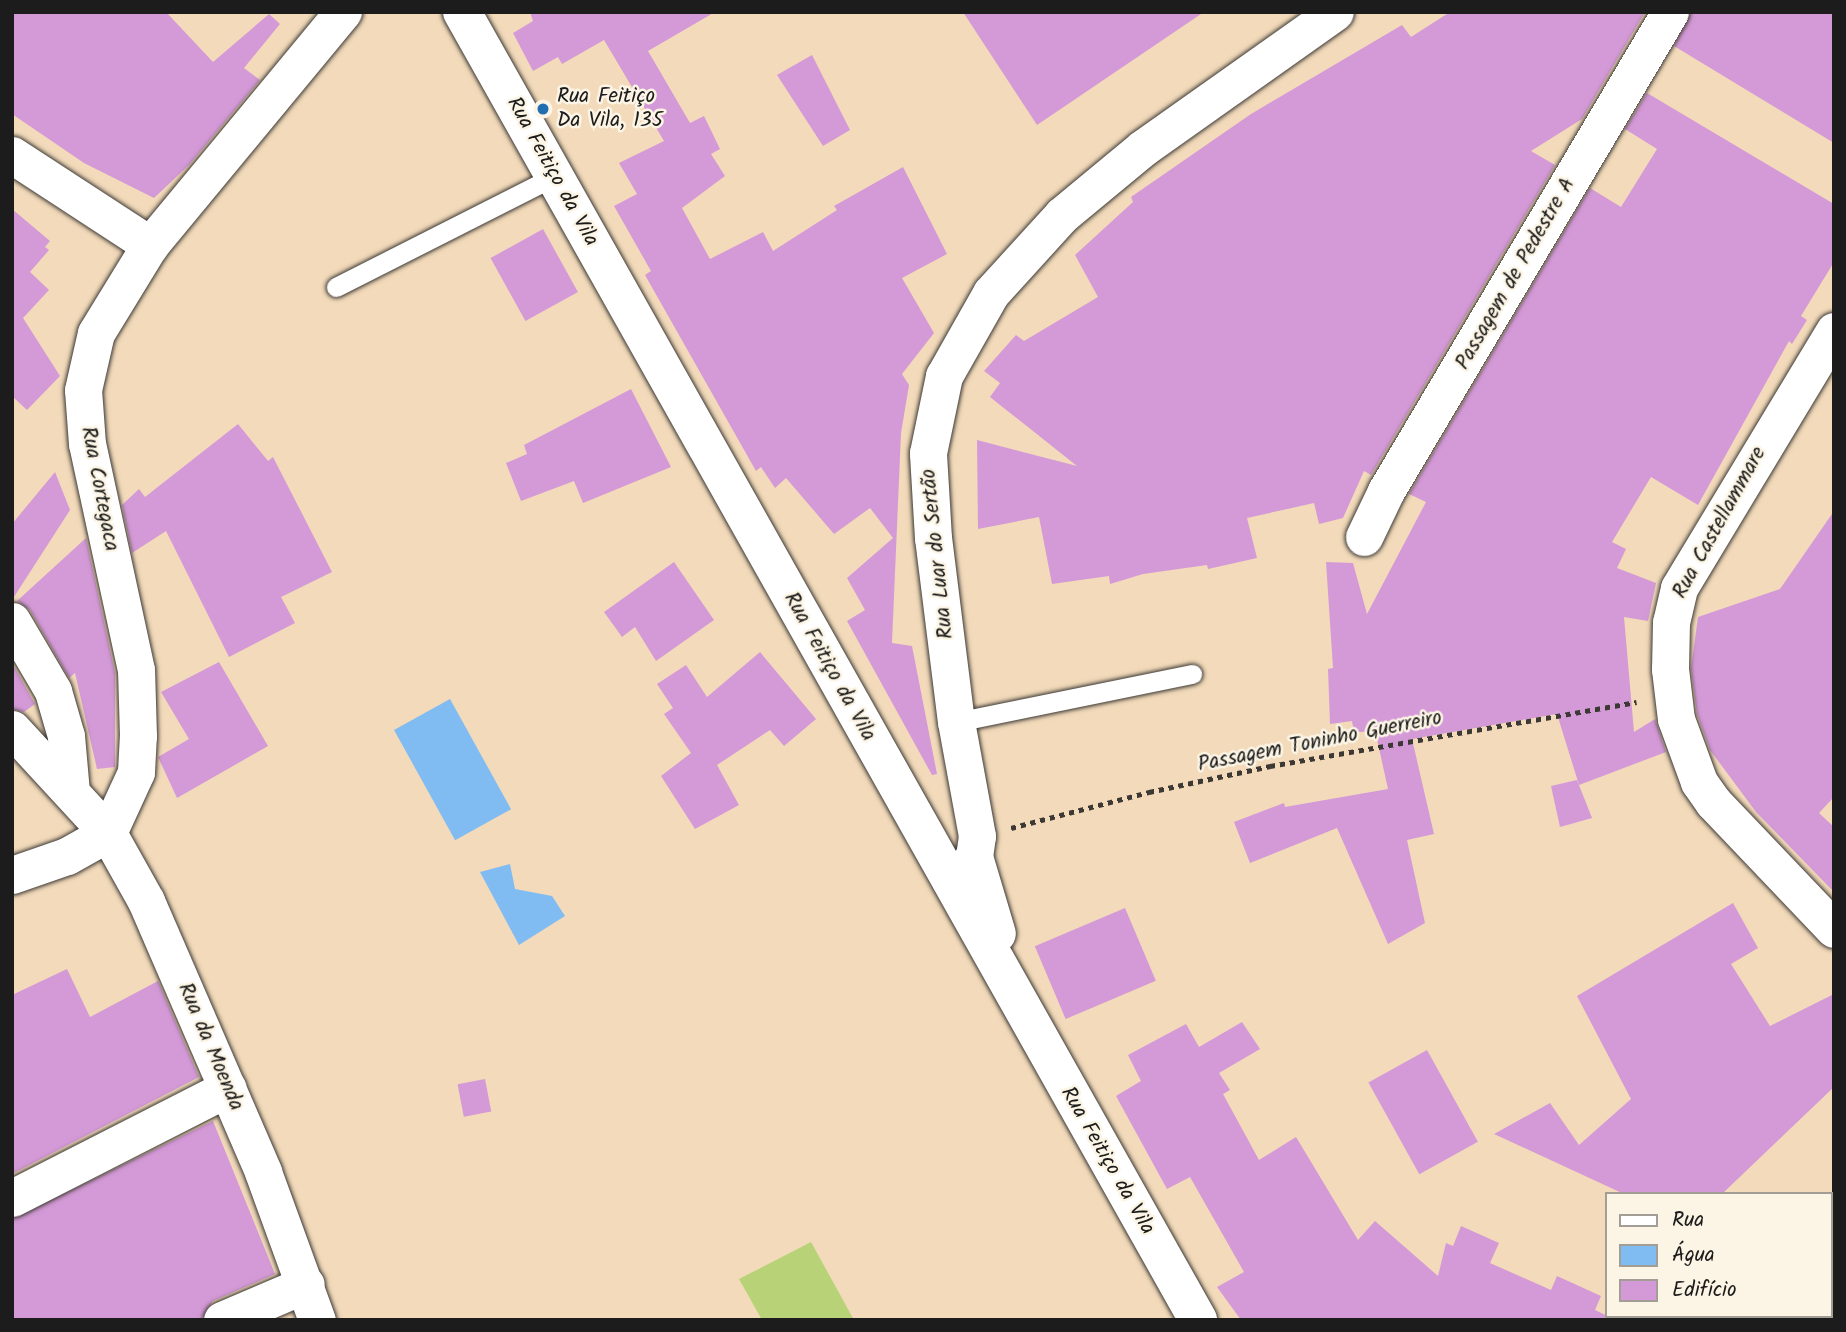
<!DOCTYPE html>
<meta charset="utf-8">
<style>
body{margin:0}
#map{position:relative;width:1846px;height:1332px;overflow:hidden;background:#f2daba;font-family:Kalam,sans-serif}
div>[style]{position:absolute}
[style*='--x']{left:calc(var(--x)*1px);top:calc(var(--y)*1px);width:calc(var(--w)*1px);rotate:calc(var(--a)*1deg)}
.green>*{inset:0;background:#b8d278}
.water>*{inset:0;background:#80bcf2;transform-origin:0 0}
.building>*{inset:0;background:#d49ad7;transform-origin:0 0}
.path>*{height:4.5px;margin-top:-2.25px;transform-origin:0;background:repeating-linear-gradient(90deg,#3c3834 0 5px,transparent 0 10px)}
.roads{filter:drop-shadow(0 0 2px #3c3834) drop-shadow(0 0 2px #3c3834)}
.lane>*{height:19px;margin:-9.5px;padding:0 9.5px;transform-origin:9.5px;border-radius:9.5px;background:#fff}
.street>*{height:37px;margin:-18.5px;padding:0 18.5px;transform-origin:18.5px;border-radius:18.5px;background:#fff}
.secondary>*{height:38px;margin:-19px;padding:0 19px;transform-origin:19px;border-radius:19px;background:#fff}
.dots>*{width:19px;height:19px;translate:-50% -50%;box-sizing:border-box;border:4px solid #fcf5e5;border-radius:50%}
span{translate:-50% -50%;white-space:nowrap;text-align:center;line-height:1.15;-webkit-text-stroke:5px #fcf5e5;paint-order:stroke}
.poi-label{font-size:21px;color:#1c1c1c}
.left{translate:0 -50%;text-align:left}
.street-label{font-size:21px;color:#1c1c1c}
.frame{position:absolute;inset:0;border:14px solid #1c1c1c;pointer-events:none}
.legend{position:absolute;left:1605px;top:1192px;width:228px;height:126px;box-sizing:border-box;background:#fcf5e5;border:2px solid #a29e95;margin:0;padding:9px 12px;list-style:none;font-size:21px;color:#1c1c1c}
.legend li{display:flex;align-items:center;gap:14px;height:35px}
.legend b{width:35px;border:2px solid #a29e95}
</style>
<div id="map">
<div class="green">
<i style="clip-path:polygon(811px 1242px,854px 1320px,762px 1320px,739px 1279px)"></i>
</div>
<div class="water">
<i style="left:450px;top:699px;width:126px;height:64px;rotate:61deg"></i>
<i style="clip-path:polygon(510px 864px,515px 889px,552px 896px,565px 916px,519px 945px,480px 872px)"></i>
</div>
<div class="building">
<i style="clip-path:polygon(12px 12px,166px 12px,213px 62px,269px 14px,280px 24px,244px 68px,260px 80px,189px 165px,154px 198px,84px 163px,12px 114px)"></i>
<i style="clip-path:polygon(530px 12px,715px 12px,648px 51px,690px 123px,704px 116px,720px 149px,711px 154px,725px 176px,682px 208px,710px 259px,763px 232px,773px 251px,837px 210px,834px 206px,903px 167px,947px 254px,902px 278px,934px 333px,902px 374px,909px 385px,901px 433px,892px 643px,912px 646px,937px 774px,932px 775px,847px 621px,865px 610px,847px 578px,893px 538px,870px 508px,834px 534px,786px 478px,775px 488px,761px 467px,756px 471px,645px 275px,651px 271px,614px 206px,637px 194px,619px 163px,664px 141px,604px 40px,562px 64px,558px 57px,533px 71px,513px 33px,533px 21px)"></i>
<i style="clip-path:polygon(963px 12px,1204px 12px,1037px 125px)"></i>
<i style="clip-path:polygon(1450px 12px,1645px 12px,1582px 119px,1531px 151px,1555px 165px,1371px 475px,1364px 471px,1343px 518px,1319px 524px,1314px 503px,1247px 518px,1257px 558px,1208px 569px,1207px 565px,1143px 574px,1110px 584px,1109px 576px,1052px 584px,1039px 517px,978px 529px,977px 440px,1077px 466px,990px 397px,1000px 383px,984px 371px,1016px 335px,1024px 341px,1098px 297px,1075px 255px,1133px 202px,1131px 197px,1251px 114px,1402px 25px,1411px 37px)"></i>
<i style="clip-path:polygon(1691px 12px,1834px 12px,1834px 143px,1674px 46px)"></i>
<i style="clip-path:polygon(812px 55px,850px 130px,823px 146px,777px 75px)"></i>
<i style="clip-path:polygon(1647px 93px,1834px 204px,1834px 262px,1801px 316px,1807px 320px,1792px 344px,1789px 341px,1698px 505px,1651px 477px,1612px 542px,1626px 549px,1617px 568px,1656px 583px,1648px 621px,1624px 617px,1634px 732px,1655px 719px,1666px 752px,1579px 785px,1557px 714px,1412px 739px,1434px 834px,1407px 840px,1425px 923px,1388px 944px,1337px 828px,1250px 863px,1234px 822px,1284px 803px,1285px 807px,1388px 789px,1375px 730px,1354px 733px,1352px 721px,1330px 724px,1328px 669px,1333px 668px,1326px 562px,1353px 563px,1367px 614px,1426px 502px,1409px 494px,1590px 188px,1621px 207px,1657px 149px,1625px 129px)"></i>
<i style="clip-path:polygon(12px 209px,50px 241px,45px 247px,49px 250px,30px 272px,49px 290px,23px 318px,60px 376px,27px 410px,12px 396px)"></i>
<i style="left:543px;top:229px;width:72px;height:60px;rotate:61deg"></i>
<i style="clip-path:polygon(631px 389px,671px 467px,583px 503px,574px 481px,521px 501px,506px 463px,527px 454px,524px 445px)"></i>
<i style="clip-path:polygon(238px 424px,268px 461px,273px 457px,332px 572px,281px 597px,295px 623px,229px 657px,166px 531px,132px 553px,122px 505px,139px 489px,145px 497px)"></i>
<i style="clip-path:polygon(55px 472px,70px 510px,12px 600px,12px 524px)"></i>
<i style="clip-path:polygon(1834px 511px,1834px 797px,1819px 813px,1834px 827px,1834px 892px,1756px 812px,1710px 750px,1697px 714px,1691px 668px,1698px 617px,1780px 589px)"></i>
<i style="clip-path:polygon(86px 538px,115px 673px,115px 767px,97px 769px,75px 673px,69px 678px,30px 610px,17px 601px)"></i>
<i style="clip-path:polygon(674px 562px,714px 620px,656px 661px,635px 627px,622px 637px,604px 612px)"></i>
<i style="clip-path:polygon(760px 652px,816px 719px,784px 746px,770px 730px,717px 765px,739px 805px,695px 829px,661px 776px,691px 753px,664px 714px,673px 708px,657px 684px,686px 665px,707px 697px)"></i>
<i style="clip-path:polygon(219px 662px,268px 746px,177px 798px,158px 757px,189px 739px,161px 692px)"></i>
<i style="clip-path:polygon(12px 663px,35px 704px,24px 712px,12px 709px)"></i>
<i style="clip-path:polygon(1577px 780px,1592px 818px,1560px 827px,1551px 786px)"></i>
<i style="clip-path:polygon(1733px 903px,1758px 948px,1731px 964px,1770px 1026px,1834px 994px,1834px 1087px,1791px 1128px,1722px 1194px,1624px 1194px,1494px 1134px,1550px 1103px,1579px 1145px,1631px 1099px,1577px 996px)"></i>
<i style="left:1125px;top:908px;width:79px;height:98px;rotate:67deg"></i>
<i style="clip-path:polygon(67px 969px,90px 1017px,158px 981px,199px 1077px,12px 1174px,12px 995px)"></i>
<i style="clip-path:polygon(1242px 1022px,1260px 1049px,1219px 1073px,1230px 1090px,1223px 1094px,1259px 1160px,1296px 1137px,1358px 1240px,1375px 1221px,1438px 1276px,1446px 1243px,1453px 1246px,1461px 1226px,1499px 1243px,1490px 1263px,1551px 1290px,1557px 1276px,1601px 1296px,1595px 1310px,1616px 1320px,1241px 1320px,1217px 1287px,1244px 1272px,1190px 1177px,1167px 1189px,1116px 1096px,1141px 1081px,1128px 1055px,1186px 1024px,1199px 1047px)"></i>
<i style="left:1427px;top:1050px;width:105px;height:67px;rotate:61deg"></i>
<i style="left:485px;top:1079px;width:33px;height:28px;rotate:79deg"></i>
<i style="clip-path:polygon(213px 1121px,275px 1274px,213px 1301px,201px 1320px,12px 1320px,12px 1219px)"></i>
</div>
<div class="path">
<i style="--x:1011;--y:828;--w:143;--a:-14.6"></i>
<i style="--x:1149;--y:792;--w:124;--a:-12.1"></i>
<i style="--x:1270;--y:766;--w:372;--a:-9.9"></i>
</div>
<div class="roads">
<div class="lane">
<i style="--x:336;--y:287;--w:246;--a:-26.9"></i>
<i style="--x:956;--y:722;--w:241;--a:-11.5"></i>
</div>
<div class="street">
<i style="--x:12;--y:155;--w:165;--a:33.1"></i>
<i style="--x:1834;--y:331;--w:300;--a:121.1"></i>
<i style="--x:1679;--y:588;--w:35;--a:103"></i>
<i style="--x:1671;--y:622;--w:47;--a:91.2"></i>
<i style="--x:1670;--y:669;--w:50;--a:83.2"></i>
<i style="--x:1676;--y:719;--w:67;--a:69.9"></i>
<i style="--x:1699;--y:782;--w:24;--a:55"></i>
<i style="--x:1713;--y:802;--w:175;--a:46.4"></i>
<i style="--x:1364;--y:537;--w:51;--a:-64.4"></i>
<i style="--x:1386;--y:491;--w:557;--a:-59.34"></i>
<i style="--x:12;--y:621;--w:81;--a:59.6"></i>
<i style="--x:53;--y:691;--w:47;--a:73.9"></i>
<i style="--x:66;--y:736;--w:56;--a:84.9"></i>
<i style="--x:12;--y:729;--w:142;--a:47.3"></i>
<i style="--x:108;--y:833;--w:78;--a:60.8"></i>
<i style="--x:146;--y:901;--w:295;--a:66.6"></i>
<i style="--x:263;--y:1172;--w:158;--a:70"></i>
<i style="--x:108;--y:833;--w:67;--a:-65.3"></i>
<i style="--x:136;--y:772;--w:36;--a:-87"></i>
<i style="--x:138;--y:736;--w:66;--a:-91.7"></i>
<i style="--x:136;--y:670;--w:231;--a:-102.2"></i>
<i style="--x:87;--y:444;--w:54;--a:-94.2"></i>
<i style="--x:83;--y:390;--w:58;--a:-77.2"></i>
<i style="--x:96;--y:333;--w:103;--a:-58.5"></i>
<i style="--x:150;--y:245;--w:303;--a:-50.4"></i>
<i style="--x:12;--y:875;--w:58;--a:-19.1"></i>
<i style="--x:67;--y:856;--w:47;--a:-29.3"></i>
<i style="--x:954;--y:882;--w:32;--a:-51"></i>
<i style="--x:974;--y:857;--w:21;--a:-82"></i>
<i style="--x:977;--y:836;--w:116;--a:-100.4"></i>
<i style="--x:956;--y:722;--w:185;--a:-97.1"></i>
<i style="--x:933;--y:538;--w:85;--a:-93.4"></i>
<i style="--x:928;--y:453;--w:79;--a:-78.3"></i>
<i style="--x:944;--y:376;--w:95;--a:-60.5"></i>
<i style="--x:991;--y:293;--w:105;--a:-47.7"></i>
<i style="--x:1062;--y:215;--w:105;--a:-39.6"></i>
<i style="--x:1143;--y:148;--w:235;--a:-35.3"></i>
<i style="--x:12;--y:1198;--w:242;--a:-27"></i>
<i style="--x:222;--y:1320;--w:91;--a:-23.2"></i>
</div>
<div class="secondary">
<i style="--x:462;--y:12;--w:1501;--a:60.63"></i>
<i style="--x:974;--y:857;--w:80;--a:73.4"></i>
</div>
</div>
<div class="dots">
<i style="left:543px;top:109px;background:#1f6fb2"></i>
</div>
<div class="poi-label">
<span class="left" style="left:557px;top:109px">Rua Feitiço<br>Da Vila, 135</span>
</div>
<div class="street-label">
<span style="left:552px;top:172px;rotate:61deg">Rua Feitiço da Vila</span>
<span style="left:1516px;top:274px;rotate:-60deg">Passagem de Pedestre A</span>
<span style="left:99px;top:489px;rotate:79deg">Rua Cortegaca</span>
<span style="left:1720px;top:523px;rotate:-61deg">Rua Castellammare</span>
<span style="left:938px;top:554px;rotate:-96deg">Rua Luar do Sertão</span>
<span style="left:829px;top:667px;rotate:61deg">Rua Feitiço da Vila</span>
<span style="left:1320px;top:742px;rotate:-11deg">Passagem Toninho Guerreiro</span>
<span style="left:210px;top:1047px;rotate:67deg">Rua da Moenda</span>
<span style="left:1107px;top:1161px;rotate:60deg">Rua Feitiço da Vila</span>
</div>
<div class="frame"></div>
<ul class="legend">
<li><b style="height:9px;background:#fff"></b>Rua</li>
<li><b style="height:19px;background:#80bcf2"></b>Água</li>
<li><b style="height:19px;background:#d49ad7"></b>Edifício</li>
</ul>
</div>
